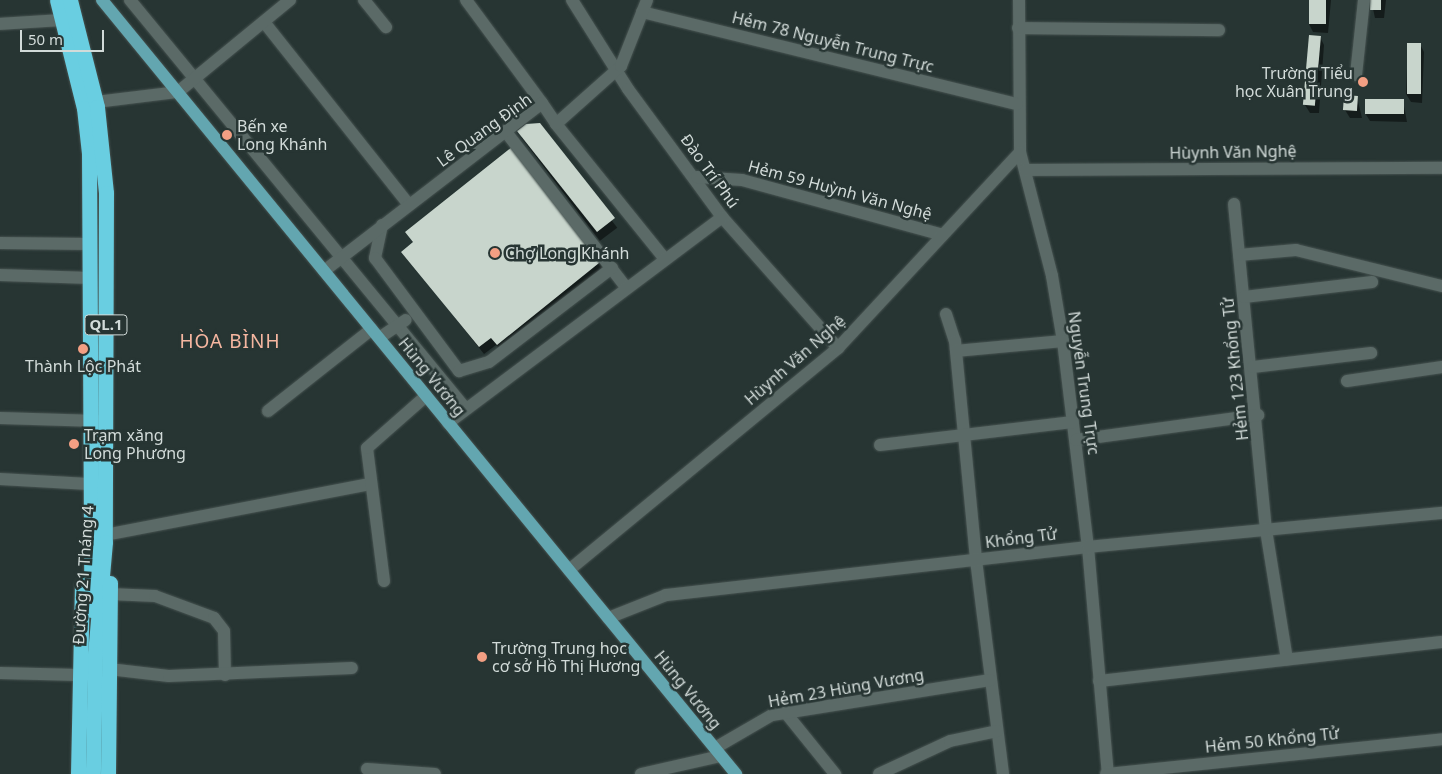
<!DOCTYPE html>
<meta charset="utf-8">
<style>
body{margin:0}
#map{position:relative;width:1442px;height:774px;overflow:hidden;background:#273533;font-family:"Noto Sans",sans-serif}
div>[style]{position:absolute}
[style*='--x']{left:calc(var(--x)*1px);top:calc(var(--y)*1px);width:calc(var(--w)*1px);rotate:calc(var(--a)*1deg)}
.shadow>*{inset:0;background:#0007;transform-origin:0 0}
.building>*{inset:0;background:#c8d5cc;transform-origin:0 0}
.roads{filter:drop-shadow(0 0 1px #465250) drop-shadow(0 0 1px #465250)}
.minor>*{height:12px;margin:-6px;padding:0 6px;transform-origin:6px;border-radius:6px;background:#5b6a67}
.major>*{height:12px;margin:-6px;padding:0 6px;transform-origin:6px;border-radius:6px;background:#63a6b0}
.highway>*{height:15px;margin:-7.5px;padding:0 7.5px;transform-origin:7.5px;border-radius:7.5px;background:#69cee1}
.dots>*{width:14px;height:14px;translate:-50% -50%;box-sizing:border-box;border:2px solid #273533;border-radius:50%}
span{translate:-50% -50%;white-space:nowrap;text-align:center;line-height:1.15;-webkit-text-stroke:5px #273533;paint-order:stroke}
.shield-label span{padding:1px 4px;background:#273533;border:1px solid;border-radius:4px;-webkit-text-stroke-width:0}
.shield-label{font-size:15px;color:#d2dbd9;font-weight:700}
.street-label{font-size:16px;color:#d2dbd9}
.poi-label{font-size:16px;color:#d2dbd9}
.right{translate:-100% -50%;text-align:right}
.left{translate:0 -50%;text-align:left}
.quarter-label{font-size:19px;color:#f5b6a0;letter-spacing:1px}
.scale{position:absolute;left:20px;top:30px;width:84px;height:22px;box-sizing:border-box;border:2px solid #d2dbd9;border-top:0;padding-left:6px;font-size:15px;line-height:18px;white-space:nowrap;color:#d2dbd9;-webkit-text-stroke:4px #273533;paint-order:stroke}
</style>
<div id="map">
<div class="shadow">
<i style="clip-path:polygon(1310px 0,1331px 0,1328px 33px,1313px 32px,1309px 24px)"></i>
<i style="clip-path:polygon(1371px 0,1386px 0,1384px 18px,1375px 18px)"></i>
<i style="clip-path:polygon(1320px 37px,1324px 45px,1319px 113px,1310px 113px,1305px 105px)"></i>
<i style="clip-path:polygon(1408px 44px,1420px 44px,1424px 52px,1422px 103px,1411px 102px,1406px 94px)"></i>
<i style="clip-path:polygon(1357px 97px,1362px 118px,1350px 118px,1345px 110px)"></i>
<i style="clip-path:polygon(1403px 101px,1407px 122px,1370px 121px,1365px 113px)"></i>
<i style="left:539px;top:124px;width:130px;height:22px;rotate:53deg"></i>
<i style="clip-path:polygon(512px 148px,607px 268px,502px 352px,496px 345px,484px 354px,403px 252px,414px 243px,407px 233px)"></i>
</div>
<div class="building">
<i style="left:1309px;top:0;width:17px;height:24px"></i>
<i style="left:1370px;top:0;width:11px;height:10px"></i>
<i style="left:1309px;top:35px;width:12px;height:70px;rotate:5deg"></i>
<i style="left:1407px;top:43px;width:14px;height:51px"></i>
<i style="left:1344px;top:95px;width:14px;height:15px;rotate:4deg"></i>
<i style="left:1365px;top:99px;width:39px;height:15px"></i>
<i style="clip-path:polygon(540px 123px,615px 218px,597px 232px,517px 131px,526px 124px)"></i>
<i style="clip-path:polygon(512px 147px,604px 259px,497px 345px,491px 338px,479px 347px,401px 252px,413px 242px,405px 232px)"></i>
</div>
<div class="roads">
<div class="minor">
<i style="--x:130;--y:0;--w:529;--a:50.6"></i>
<i style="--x:364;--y:0;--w:35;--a:51"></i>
<i style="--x:466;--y:0;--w:128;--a:53.6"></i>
<i style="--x:572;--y:0;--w:105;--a:57.8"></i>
<i style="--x:628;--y:89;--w:159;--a:53.7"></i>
<i style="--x:722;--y:217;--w:175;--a:48.5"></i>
<i style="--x:1019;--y:0;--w:152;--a:89.6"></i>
<i style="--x:1020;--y:152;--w:128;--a:75.5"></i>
<i style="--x:1052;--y:276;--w:66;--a:80.4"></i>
<i style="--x:1063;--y:341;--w:208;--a:83.1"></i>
<i style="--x:1088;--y:547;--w:228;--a:85"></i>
<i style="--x:642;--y:12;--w:386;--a:13.8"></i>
<i style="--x:264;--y:22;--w:233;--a:51.6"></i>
<i style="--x:0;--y:24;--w:64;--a:-3.6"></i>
<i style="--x:1018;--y:28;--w:201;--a:0.6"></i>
<i style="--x:1356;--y:75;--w:75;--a:-83.9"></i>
<i style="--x:96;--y:102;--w:83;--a:-7"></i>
<i style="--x:178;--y:92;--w:145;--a:-39.4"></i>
<i style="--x:556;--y:124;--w:174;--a:51.1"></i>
<i style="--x:506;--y:132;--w:196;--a:52.3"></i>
<i style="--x:1025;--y:170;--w:417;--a:-0.3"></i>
<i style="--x:697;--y:177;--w:45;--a:3.8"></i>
<i style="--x:742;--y:180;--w:208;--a:15.3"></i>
<i style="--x:1234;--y:204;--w:328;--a:84.4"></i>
<i style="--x:1266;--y:530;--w:131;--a:80.8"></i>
<i style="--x:382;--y:225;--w:34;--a:102"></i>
<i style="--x:375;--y:258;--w:141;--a:53.4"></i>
<i style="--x:459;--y:371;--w:31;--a:-17"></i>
<i style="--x:489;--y:362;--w:155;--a:-37.4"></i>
<i style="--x:0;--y:243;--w:91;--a:0.6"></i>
<i style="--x:1239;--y:255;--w:57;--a:-5"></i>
<i style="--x:1296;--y:250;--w:150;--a:13.9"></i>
<i style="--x:324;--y:271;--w:275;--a:-37.6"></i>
<i style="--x:542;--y:103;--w:25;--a:56"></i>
<i style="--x:556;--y:124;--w:87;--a:-41.7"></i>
<i style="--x:621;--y:66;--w:71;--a:-68.5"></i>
<i style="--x:0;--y:275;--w:91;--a:1.9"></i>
<i style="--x:1244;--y:297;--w:129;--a:-6.7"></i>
<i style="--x:946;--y:314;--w:28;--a:72"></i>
<i style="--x:955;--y:341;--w:220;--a:84.5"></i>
<i style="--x:976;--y:560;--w:216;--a:82.8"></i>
<i style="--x:379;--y:338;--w:32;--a:-34"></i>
<i style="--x:956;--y:351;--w:107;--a:-5.3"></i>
<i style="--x:1253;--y:367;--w:119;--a:-6.8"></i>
<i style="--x:1347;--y:381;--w:96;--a:-8.4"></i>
<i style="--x:268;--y:411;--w:132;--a:-38.3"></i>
<i style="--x:0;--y:418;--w:98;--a:1.8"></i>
<i style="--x:448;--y:423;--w:343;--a:-36.9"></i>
<i style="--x:1076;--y:440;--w:184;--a:-7.8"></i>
<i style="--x:880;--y:445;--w:194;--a:-6.8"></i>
<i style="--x:0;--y:479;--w:89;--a:3.2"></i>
<i style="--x:105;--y:535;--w:269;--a:-10.9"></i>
<i style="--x:569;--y:570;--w:349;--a:-39.5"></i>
<i style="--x:838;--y:348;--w:267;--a:-47.1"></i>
<i style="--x:384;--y:581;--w:134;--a:-97.3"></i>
<i style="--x:367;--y:448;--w:79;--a:-41.4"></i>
<i style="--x:110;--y:594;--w:45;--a:2.5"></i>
<i style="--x:155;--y:596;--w:63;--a:20.4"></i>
<i style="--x:214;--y:618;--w:16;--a:52"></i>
<i style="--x:224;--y:631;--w:44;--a:88.7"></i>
<i style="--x:608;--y:618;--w:62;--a:-21.6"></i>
<i style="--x:666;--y:595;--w:425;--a:-6.5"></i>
<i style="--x:1088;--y:547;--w:356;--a:-5.5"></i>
<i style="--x:109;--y:669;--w:60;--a:6.7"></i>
<i style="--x:169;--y:676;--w:183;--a:-2.5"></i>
<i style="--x:0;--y:673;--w:79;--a:1.5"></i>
<i style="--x:1099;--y:681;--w:345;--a:-6.5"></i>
<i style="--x:785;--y:712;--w:80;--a:51.1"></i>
<i style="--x:715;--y:748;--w:66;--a:-30.1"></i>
<i style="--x:772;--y:715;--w:221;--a:-9.1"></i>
<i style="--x:367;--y:769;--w:68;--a:4.2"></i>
<i style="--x:641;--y:774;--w:82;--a:-12.7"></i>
<i style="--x:879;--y:774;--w:78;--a:-24.9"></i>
<i style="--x:950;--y:741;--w:48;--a:-12"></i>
<i style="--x:1106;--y:774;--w:338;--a:-5.9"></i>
</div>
<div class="major">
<i style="--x:102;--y:0;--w:1001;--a:50.68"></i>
</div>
<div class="highway">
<i style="--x:57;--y:0;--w:111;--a:76"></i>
<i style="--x:84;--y:108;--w:45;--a:83.7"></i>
<i style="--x:89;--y:153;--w:457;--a:89.7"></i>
<i style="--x:70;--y:0;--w:110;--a:75.8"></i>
<i style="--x:97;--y:107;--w:86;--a:84"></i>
<i style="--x:106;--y:193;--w:349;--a:90.2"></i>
<i style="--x:105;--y:542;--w:112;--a:95.1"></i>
<i style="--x:95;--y:654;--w:120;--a:91"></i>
<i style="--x:78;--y:774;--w:189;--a:-88.8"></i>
<i style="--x:108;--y:774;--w:191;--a:-89.4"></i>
</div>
</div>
<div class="dots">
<i style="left:1363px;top:82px;background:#f39f83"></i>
<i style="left:227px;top:135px;background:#f39f83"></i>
<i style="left:495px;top:253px;background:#f39f83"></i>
<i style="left:83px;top:349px;background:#f39f83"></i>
<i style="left:74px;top:444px;background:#f39f83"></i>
<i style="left:482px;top:657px;background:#f39f83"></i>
</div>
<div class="shield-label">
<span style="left:106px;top:325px">QL.1</span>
</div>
<div class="street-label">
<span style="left:833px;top:42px;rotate:14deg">Hẻm 78 Nguyễn Trung Trực</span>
<span style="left:484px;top:130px;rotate:-36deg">Lê Quang Định</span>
<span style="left:1233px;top:152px;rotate:-1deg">Hùynh Văn Nghệ</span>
<span style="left:710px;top:171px;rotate:54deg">Đào Trí Phú</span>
<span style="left:840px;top:190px;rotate:15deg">Hẻm 59 Huỳnh Văn Nghệ</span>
<span style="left:795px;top:360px;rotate:-41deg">Hùynh Văn Nghệ</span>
<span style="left:1235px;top:369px;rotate:-96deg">Hẻm 123 Khổng Tử</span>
<span style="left:432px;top:377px;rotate:51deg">Hùng Vương</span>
<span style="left:1084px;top:383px;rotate:82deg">Nguyễn Trung Trực</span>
<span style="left:1021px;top:538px;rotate:-7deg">Khổng Tử</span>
<span style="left:83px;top:575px;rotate:-86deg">Đường 21 Tháng 4</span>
<span style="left:846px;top:688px;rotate:-10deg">Hẻm 23 Hùng Vương</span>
<span style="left:688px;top:690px;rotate:51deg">Hùng Vương</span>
<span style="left:1272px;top:740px;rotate:-6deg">Hẻm 50 Khổng Tử</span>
</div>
<div class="poi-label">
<span class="right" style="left:1353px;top:82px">Trường Tiểu<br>học Xuân Trung</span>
<span class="left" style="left:237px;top:135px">Bến xe<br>Long Khánh</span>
<span class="left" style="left:505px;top:253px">Chợ Long Khánh</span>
<span style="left:83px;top:366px">Thành Lộc Phát</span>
<span class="left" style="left:84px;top:444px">Trạm xăng<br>Long Phương</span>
<span class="left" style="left:492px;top:657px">Trường Trung học<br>cơ sở Hồ Thị Hương</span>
</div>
<div class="quarter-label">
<span style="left:230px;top:342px">HÒA BÌNH</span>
</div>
<div class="scale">50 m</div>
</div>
